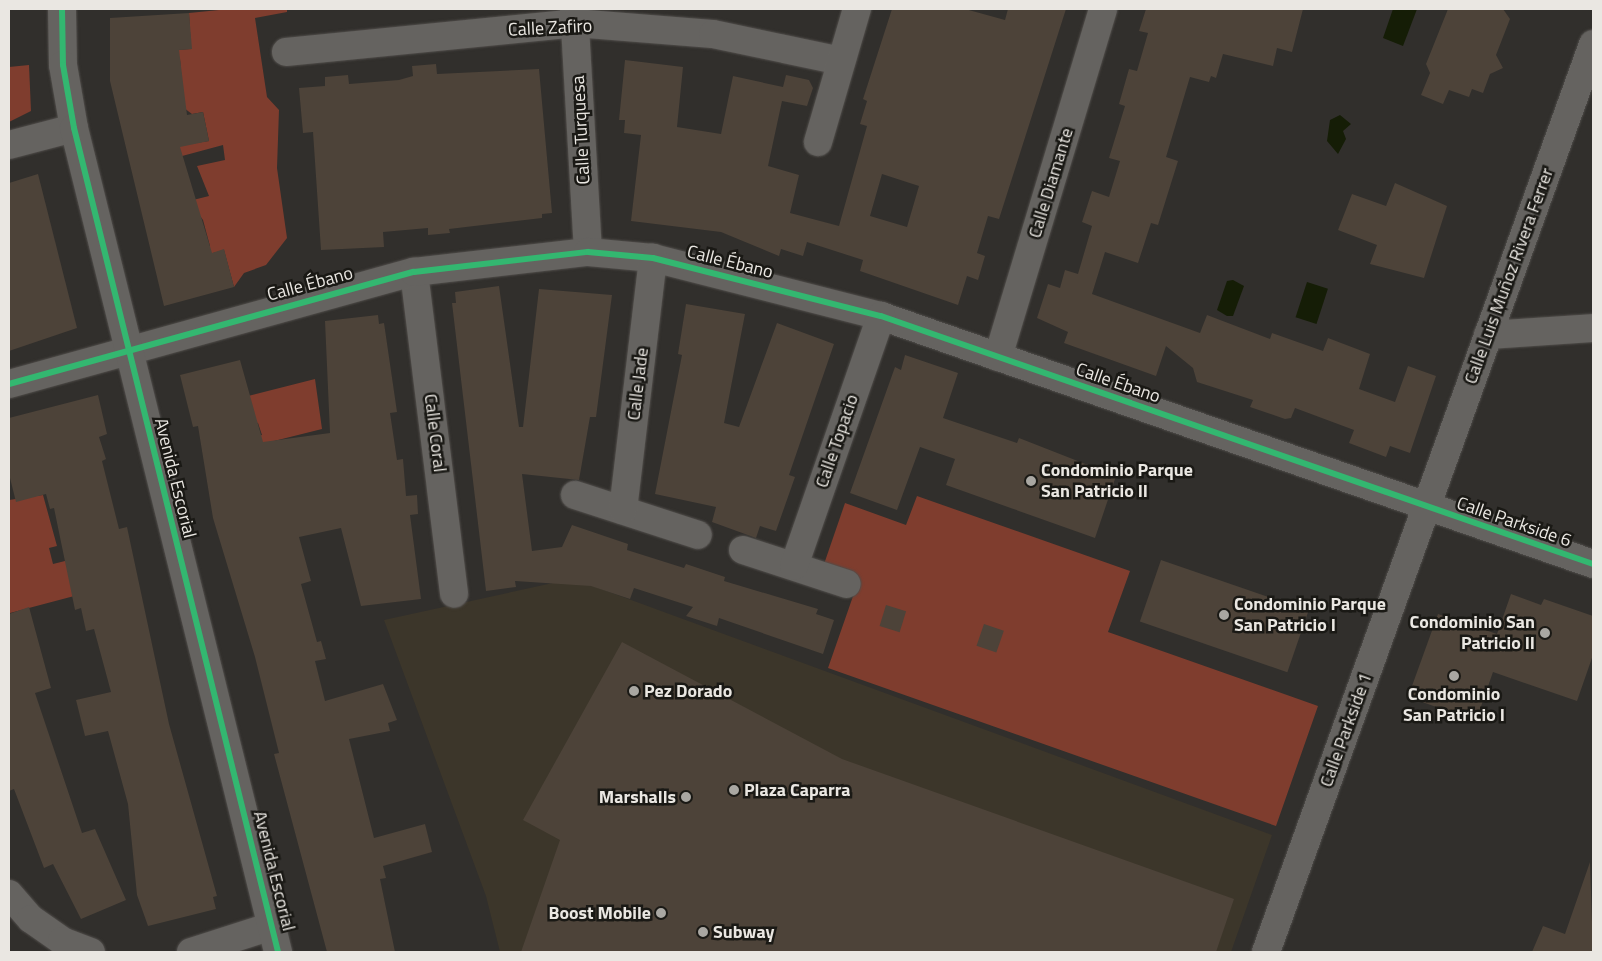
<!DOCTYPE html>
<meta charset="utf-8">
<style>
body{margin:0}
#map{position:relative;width:1602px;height:961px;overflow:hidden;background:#312f2c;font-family:"Titillium Web",sans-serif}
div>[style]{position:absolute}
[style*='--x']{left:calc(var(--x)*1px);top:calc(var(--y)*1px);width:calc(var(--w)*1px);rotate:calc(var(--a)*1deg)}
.built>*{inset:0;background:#3c362a}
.green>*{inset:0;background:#7f3d2e}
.water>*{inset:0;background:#151d06;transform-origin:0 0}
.building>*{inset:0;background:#4d4339;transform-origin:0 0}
.roads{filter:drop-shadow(0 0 1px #504d4a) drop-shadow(0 0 1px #504d4a)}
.street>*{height:28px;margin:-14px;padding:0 14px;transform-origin:14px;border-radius:14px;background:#656360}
.secondary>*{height:28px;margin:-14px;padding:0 14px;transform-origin:14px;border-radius:14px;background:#656360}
.cycleway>*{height:6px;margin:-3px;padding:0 3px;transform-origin:3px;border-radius:3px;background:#33b770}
.dots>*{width:14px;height:14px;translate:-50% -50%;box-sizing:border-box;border:2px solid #1a1915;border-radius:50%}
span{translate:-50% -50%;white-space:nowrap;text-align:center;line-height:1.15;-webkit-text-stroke:5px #1a1915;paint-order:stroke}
.street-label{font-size:18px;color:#eae7e2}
.poi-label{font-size:18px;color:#eae7e2;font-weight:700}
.left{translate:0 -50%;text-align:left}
.right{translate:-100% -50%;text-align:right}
.frame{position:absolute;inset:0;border:10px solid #eae7e2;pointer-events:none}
</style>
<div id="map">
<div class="built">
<i style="clip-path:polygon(562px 581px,593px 586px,1272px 835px,1231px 952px,500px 952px,486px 896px,384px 620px)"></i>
</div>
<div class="green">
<i style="clip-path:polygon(229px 9px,287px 9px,287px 12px,255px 18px,267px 97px,279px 110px,277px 168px,287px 238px,266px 265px,244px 273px,234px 287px,224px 250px,162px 267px,210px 246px,203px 220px,189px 201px,209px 196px,197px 166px,225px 160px,223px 145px,171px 159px,170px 147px,209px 141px,203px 112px,192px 114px,184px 108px,180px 59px,114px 67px,128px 53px,191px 49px,189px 13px)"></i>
<i style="clip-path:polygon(29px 65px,31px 111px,9px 122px,9px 67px)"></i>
<i style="clip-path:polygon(315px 379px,322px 429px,206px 458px,202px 450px,262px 435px,258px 423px,193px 410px)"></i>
<i style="clip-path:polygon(43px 495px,57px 546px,49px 548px,53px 564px,69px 560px,112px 586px,10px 613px,9px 500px)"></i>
<i style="clip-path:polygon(917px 496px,1130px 571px,1108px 632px,1318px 706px,1276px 826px,828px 668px,859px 579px,823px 567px,845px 503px,906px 525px)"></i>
</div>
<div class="water">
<i style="clip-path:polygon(1393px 9px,1417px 9px,1403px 46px,1383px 38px)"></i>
<i style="clip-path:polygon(1340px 115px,1351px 124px,1343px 131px,1346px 139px,1338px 154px,1327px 141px,1330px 120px)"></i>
<i style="clip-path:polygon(1233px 280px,1244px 286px,1233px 316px,1227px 316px,1217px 310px,1227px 281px)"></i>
<i style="left:1307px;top:282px;width:22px;height:37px;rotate:18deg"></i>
</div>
<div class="building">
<i style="clip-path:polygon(evenodd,892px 9px,965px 9px,1005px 20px,1008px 9px,1066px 9px,999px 219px,988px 216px,977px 253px,985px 256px,978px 280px,967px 276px,958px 305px,860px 271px,863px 260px,807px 242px,803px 256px,781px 249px,779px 256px,721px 232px,631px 221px,641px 135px,624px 133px,625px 120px,619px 120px,625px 60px,683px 67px,677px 127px,721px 134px,733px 76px,783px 87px,786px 75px,809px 80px,813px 88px,807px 106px,782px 101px,768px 166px,799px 175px,790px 213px,839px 226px,867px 126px,860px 124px,867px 101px,863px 99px,892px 9px,882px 174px,919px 186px,907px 227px,870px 216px,882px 174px)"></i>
<i style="clip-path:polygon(1146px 9px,1303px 9px,1292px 52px,1277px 48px,1273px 66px,1223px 54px,1216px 78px,1211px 76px,1209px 82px,1190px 77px,1166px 157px,1178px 161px,1158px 225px,1151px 223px,1138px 263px,1105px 252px,1092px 294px,1200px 333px,1207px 315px,1270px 339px,1272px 333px,1323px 351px,1328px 338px,1370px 354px,1359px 389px,1395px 402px,1408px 366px,1436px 376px,1410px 453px,1390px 446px,1386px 457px,1349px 443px,1354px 430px,1295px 408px,1291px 418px,1285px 419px,1250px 407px,1253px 400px,1197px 382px,1193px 368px,1166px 346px,1156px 376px,1064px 343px,1068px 332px,1037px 318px,1048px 284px,1060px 288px,1065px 270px,1078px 274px,1092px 226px,1082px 222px,1092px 191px,1109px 197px,1120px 161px,1109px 158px,1125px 106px,1119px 104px,1129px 69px,1137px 71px,1148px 33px,1139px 31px)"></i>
<i style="clip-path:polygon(1448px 9px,1503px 9px,1510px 19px,1496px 55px,1503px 68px,1490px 74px,1483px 93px,1472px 89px,1469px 97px,1449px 90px,1443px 104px,1421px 95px,1430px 73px,1426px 64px)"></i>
<i style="clip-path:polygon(189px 13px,192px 49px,179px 50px,187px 115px,203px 112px,209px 141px,180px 147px,212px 253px,224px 249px,234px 287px,164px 306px,110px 81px,110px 18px)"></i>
<i style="clip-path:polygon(436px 64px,437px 74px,539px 69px,552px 213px,542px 214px,542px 218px,449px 229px,450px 233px,428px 235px,428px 228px,383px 232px,384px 247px,321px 250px,313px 132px,303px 133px,299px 88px,325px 86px,325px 77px,348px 75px,349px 84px,399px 80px,413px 76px,412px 66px)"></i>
<i style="clip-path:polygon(38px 174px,77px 328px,9px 351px,9px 183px)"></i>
<i style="clip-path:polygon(1395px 183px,1447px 206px,1424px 278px,1370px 264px,1377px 245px,1338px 230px,1352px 194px,1386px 206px)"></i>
<i style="clip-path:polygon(499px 286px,519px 427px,523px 427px,539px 289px,612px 295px,596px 417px,590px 417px,579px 480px,522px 474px,532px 551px,562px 547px,572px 525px,628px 544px,627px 550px,684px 568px,686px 564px,725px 577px,724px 581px,818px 609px,816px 614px,834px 620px,823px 654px,719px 618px,717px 626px,686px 616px,693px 607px,634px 588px,630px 599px,591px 586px,515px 581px,516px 587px,486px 591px,452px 303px,456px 303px,455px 292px)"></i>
<i style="clip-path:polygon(686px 304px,745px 314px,724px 423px,739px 427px,777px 323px,834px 344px,789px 475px,795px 477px,776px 531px,760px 526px,756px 538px,712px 522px,716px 507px,655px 494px,682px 355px,678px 354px)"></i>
<i style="clip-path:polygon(378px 315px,379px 324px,384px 323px,397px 412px,390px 413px,397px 460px,403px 459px,406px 496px,417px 495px,418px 514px,410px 515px,421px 599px,361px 606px,341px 528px,299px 537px,311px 581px,301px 584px,317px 642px,321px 641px,326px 659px,315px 661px,325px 701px,383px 684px,397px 720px,388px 723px,390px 731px,349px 739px,374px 838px,425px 824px,432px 852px,383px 866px,386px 878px,380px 879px,395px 952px,327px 952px,274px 754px,279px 753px,255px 657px,213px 518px,198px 426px,193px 427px,180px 375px,240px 360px,263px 442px,330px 433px,325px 321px)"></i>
<i style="clip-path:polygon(905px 355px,958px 373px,943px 418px,1017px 443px,1019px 438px,1116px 476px,1095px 538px,946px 485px,955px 459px,920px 447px,897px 510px,850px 493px,895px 367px,901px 370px)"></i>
<i style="clip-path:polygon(98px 395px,107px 434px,99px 437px,106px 459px,102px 461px,119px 529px,127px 527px,169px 724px,217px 896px,213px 897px,216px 909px,148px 926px,137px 895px,128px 804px,108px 731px,85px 736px,76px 700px,111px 692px,94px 629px,86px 631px,81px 608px,75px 610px,54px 508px,50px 509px,46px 494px,16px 502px,9px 474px,9px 418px)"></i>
<i style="left:1161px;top:560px;width:156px;height:65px;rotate:19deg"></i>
<i style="clip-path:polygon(1511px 594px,1541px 605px,1544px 599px,1593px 616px,1593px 655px,1577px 701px,1493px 672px,1476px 721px,1408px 697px,1438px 614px,1497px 634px)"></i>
<i style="left:886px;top:605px;width:21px;height:22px;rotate:17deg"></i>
<i style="clip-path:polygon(29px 607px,51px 688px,35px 693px,82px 833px,95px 829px,126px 900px,81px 919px,53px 864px,44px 868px,14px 789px,9px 791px,9px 614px)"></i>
<i style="left:984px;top:624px;width:21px;height:23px;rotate:19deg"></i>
<i style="clip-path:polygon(622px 642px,842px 759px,1234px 899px,1216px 952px,521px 952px,560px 840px,523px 820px)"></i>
<i style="clip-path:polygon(1590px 862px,1593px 952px,1532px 952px,1543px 926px,1565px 934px)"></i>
</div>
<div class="roads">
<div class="street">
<i style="--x:574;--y:9;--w:243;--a:86.7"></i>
<i style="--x:286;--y:52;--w:290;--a:-5.7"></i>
<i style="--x:575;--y:23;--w:138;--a:4.6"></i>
<i style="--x:713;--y:34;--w:131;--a:11.9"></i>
<i style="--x:818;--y:142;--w:139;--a:-73.7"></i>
<i style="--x:9;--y:145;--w:67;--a:-14.7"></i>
<i style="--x:414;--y:272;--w:324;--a:82.9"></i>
<i style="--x:1488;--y:335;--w:105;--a:-3.8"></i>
<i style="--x:998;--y:357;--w:363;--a:-73.2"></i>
<i style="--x:9;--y:384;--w:420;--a:-15.5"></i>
<i style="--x:414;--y:272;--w:175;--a:-6.6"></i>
<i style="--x:588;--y:252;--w:65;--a:5.3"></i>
<i style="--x:653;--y:258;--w:235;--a:14.3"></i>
<i style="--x:881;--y:316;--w:754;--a:19.2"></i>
<i style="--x:575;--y:495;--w:129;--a:18"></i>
<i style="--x:623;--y:510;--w:254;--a:-83.2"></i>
<i style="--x:743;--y:550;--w:109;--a:18.1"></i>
<i style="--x:794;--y:566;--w:265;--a:-70.8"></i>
<i style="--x:9;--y:894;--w:33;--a:49"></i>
<i style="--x:31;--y:919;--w:38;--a:35"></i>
<i style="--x:62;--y:941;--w:31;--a:21"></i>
<i style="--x:191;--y:952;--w:85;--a:-17.8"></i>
<i style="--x:1266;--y:952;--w:965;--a:-70.19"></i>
</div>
<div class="secondary">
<i style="--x:62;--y:9;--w:56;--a:89"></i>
<i style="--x:63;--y:65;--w:64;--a:80.1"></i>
<i style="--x:74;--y:128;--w:849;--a:76.09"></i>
</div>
</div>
<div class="cycleway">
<i style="--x:62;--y:9;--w:56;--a:89"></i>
<i style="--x:63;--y:65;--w:64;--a:80.1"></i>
<i style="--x:74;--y:128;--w:849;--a:76.09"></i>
<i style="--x:9;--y:384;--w:420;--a:-15.5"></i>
<i style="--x:414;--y:272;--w:175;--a:-6.6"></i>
<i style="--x:588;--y:252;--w:65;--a:5.3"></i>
<i style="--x:653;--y:258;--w:235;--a:14.3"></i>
<i style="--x:881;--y:316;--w:754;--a:19.2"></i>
</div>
<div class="dots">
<i style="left:1031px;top:481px;background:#a9a7a2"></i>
<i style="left:1224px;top:615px;background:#a9a7a2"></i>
<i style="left:1545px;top:633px;background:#a9a7a2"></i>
<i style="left:1454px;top:676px;background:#a9a7a2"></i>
<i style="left:634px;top:691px;background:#a9a7a2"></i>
<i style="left:734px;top:790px;background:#a9a7a2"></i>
<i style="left:686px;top:797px;background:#a9a7a2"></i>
<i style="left:661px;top:913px;background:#a9a7a2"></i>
<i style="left:703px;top:932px;background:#a9a7a2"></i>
</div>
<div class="street-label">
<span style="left:550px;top:28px;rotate:-3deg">Calle Zafiro</span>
<span style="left:581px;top:130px;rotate:-93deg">Calle Turquesa</span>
<span style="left:1051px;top:183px;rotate:-73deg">Calle Diamante</span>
<span style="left:730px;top:262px;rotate:14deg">Calle Ébano</span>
<span style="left:1509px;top:276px;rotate:-70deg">Calle Luis Muñoz Rivera Ferrer</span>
<span style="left:310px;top:284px;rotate:-15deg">Calle Ébano</span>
<span style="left:1118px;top:383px;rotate:19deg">Calle Ébano</span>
<span style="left:638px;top:384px;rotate:-83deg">Calle Jade</span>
<span style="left:435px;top:433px;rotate:83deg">Calle Coral</span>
<span style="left:837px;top:441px;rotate:-71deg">Calle Topacio</span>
<span style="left:175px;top:478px;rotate:76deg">Avenida Escorial</span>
<span style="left:1514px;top:522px;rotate:19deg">Calle Parkside 6</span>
<span style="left:1346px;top:730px;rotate:-70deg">Calle Parkside 1</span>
<span style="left:274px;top:871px;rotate:76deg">Avenida Escorial</span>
</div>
<div class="poi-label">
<span class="left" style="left:1041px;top:481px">Condominio Parque<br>San Patricio II</span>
<span class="left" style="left:1234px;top:615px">Condominio Parque<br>San Patricio I</span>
<span class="right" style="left:1535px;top:633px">Condominio San<br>Patricio II</span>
<span class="left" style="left:644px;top:691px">Pez Dorado</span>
<span style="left:1454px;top:705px">Condominio<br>San Patricio I</span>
<span class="left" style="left:744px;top:790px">Plaza Caparra</span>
<span class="right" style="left:676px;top:797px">Marshalls</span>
<span class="right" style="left:651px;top:913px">Boost Mobile</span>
<span class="left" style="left:713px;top:932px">Subway</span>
</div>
<div class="frame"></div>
</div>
